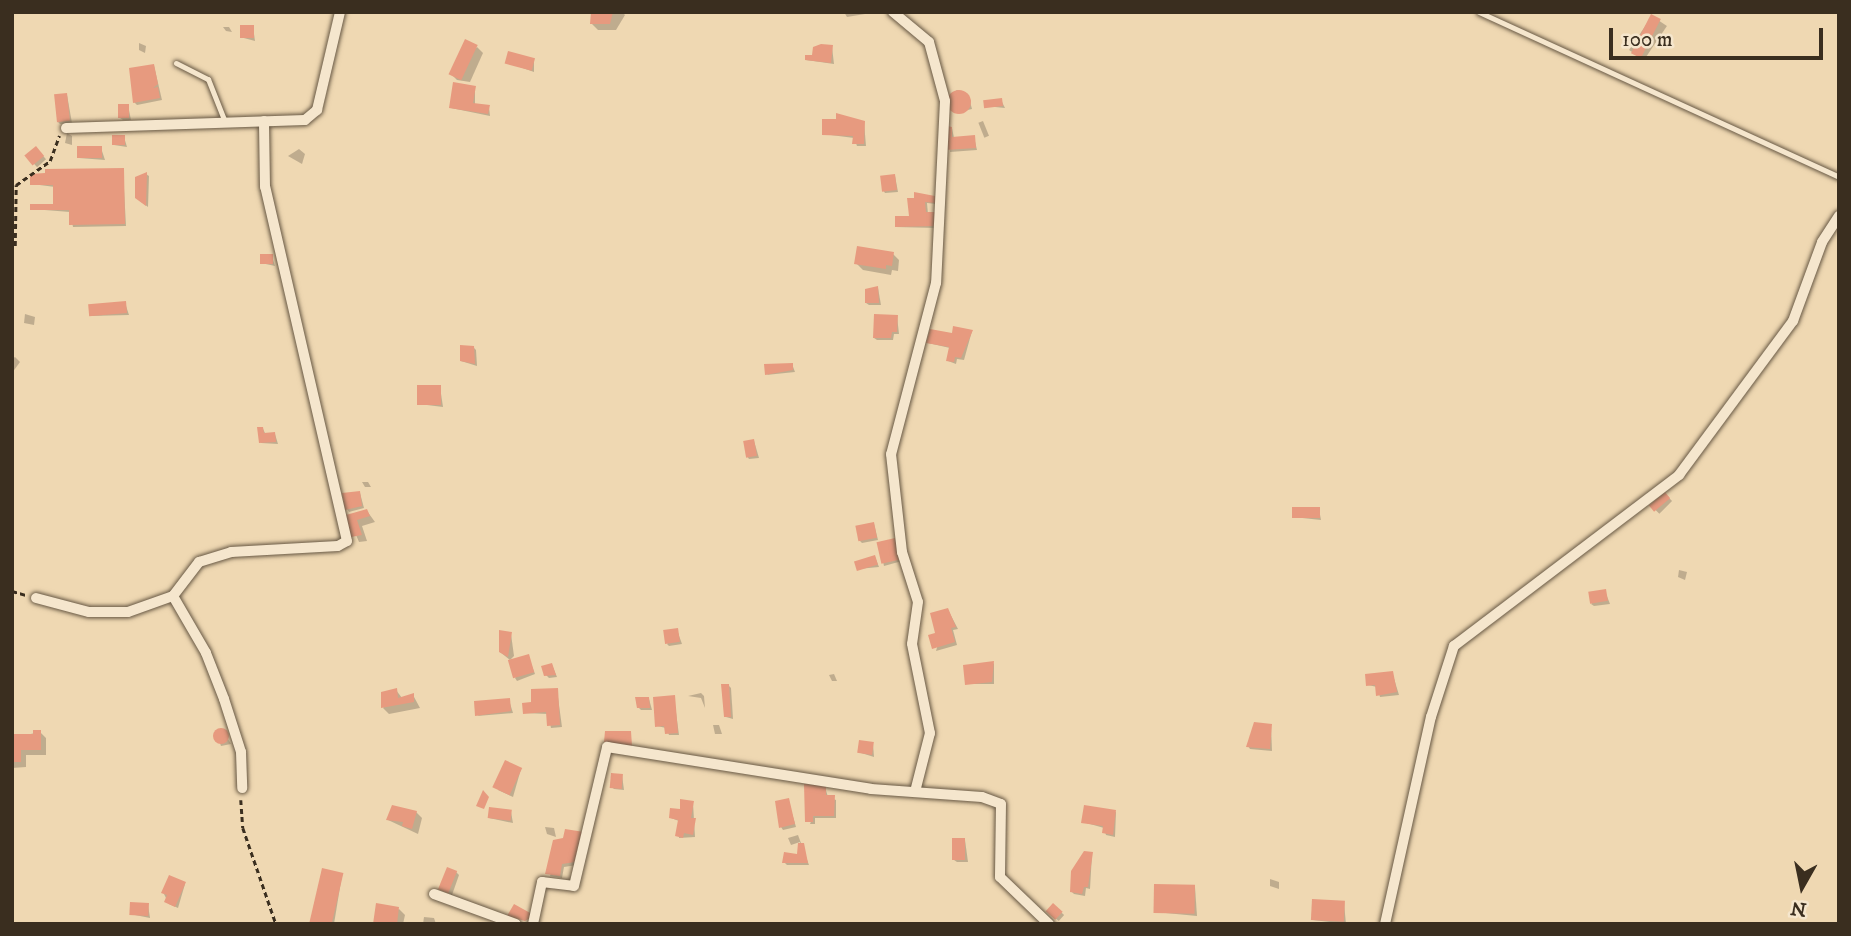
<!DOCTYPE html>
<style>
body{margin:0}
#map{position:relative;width:1851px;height:936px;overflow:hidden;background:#efd8b2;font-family:"IM FELL DW Pica",serif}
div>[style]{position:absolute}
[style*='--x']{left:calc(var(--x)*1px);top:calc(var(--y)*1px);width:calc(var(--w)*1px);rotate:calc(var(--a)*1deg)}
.shadow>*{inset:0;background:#0003;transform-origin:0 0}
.building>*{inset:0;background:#e79a7f;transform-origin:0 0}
.round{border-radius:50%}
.path>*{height:2.5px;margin-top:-1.25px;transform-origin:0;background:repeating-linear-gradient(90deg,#3a2e1f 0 5px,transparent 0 8.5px)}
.roads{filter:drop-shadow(0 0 2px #675844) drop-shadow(0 0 2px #675844)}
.lane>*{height:5px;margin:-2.5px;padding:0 2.5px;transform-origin:2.5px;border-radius:2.5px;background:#f5e6cd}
.street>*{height:10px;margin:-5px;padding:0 5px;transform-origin:5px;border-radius:5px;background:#f5e6cd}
span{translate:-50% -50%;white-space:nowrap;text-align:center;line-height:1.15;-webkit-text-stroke:5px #f5e6cd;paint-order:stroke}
.frame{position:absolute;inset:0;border:14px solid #3a2e1f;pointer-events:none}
.north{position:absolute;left:1767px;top:852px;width:70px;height:70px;-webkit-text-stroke:5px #f5e6cd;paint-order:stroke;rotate:189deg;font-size:19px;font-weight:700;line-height:28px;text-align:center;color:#3a2e1f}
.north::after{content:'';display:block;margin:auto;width:24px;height:32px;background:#3a2e1f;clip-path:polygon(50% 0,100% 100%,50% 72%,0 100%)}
.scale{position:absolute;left:1609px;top:28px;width:214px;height:32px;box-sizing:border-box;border:4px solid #3a2e1f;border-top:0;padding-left:9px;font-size:21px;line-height:24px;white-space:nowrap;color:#3a2e1f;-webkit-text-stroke:5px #f5e6cd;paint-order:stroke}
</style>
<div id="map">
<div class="shadow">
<i style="clip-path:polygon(594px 12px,622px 12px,625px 15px,616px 30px,598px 30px,592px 24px)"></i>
<i style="clip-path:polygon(844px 12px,877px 12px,847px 17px)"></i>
<i style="left:1652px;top:16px;width:18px;height:41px;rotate:34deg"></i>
<i style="clip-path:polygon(223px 27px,229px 27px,232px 32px,226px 31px)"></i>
<i style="clip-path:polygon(253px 27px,255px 41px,240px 37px)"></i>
<i style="clip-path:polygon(139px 43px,146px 46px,145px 53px,139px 50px)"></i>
<i style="clip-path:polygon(477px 47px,483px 53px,470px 82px,457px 80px,451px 74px)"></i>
<i style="clip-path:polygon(832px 47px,834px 64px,806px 60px,814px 57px)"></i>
<i style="clip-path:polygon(534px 60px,534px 72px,506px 62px)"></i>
<i style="clip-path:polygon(154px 66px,162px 100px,137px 105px,134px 102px)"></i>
<i style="clip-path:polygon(475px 87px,475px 105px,489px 107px,490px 116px,451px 108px)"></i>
<i style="clip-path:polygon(957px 90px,968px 94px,972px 109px,954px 113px,950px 96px)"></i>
<i style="clip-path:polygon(67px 95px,72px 123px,60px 124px,58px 122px)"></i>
<i style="clip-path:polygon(1001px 100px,1005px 108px,985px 106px)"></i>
<i style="clip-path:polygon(128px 105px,131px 120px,123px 120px,120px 118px)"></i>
<i style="left:983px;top:121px;width:16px;height:5px;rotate:68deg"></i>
<i style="clip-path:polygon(864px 122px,866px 146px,857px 146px,854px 138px,823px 134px)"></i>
<i style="clip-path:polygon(952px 128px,954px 138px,974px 137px,977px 150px,950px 152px)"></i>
<i style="clip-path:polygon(67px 133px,72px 136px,72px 145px,65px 143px)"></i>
<i style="clip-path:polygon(124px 137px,127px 147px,114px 145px)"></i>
<i style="left:36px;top:148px;width:15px;height:12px;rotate:48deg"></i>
<i style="clip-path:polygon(101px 148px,105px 160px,79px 158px)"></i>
<i style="clip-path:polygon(299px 149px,305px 154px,302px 164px,288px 156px)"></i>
<i style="clip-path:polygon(123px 170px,126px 226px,73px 227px,70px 212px,32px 209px,55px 206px,55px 187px,32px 184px,47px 175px)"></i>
<i style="clip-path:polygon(146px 174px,149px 176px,148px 207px,140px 201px)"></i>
<i style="clip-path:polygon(895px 176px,898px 192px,885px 193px,883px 190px)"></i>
<i style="clip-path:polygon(934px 197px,937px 204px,927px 203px,928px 214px,937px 228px,896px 227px,911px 217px,909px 200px)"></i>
<i style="clip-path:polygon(893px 254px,899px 260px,898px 271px,892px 270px,891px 275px,863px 270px,856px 263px)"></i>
<i style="clip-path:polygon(272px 256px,275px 266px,261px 263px)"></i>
<i style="clip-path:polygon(878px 288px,881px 305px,869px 305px,866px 303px)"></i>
<i style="clip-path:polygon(125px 303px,129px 315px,90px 316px)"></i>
<i style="clip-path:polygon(25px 314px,35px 317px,34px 325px,24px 323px)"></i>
<i style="clip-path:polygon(897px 316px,899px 334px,894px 334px,893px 340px,877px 340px,874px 338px)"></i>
<i style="clip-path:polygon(972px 331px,964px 360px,957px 359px,956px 364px,948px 361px,950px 348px,928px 343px)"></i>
<i style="clip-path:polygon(473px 347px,476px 350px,477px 366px,461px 361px)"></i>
<i style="clip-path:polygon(15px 357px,20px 362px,12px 373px,12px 359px)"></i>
<i style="clip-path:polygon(792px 364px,795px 372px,766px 375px)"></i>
<i style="clip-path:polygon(440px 387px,443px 407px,419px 404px)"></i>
<i style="clip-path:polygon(263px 429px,266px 435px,275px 434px,278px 444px,261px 443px)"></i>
<i style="clip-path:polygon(754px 441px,759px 458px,749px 459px,747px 456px)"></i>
<i style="clip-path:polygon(362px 482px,368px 482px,371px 487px,365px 487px)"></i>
<i style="clip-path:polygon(360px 493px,364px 508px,349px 512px,347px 509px)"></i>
<i style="left:1665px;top:494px;width:10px;height:18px;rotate:45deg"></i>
<i style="clip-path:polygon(1319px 509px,1321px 520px,1293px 517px)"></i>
<i style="clip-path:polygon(367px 511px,375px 522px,362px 526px,367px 541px,359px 542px,348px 516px)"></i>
<i style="clip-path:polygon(874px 524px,878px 540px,862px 543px,859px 540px)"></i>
<i style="clip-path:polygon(879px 544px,902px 561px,884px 566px)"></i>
<i style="clip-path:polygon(875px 557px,879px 567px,858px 569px)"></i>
<i style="clip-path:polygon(1679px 570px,1687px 572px,1685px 580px,1678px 577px)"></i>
<i style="clip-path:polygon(1605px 591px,1610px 604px,1594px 606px,1591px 604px)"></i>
<i style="clip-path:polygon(948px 610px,958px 629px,953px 630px,957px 645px,936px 651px)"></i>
<i style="clip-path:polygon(677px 630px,682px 644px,669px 646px,667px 644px)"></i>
<i style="clip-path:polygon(511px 634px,514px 656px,510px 660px,500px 652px)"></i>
<i style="clip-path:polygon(528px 656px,535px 674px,517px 681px,515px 678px)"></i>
<i style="clip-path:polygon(994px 663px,994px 684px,967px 684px)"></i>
<i style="clip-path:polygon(552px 665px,557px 677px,549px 678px,546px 675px)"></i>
<i style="clip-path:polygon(1392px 672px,1399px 695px,1380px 697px,1377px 687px,1368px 685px)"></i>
<i style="clip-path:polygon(834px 674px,837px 681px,832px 681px,829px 675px)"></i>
<i style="clip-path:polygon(729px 686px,731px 688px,733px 719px,726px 717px)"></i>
<i style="clip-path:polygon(396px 690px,402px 698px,413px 695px,420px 708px,389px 714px,383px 708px)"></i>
<i style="clip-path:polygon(557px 690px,562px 727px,551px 728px,548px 714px,524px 713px)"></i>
<i style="clip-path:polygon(701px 693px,704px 696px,705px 708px,701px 698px,688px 696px)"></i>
<i style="clip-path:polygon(674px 697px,679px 735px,669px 735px,666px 728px,657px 726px)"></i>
<i style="clip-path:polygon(649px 699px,652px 710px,641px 710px,638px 707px)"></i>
<i style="clip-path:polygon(509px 700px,513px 713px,477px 716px)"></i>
<i style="clip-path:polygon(713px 725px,719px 725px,722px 734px,715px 734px)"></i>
<i style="clip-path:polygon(1271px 726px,1272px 751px,1250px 749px,1248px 746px)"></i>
<i style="clip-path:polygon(40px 732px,46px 738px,46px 755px,26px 755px,26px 767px,12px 768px,12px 738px)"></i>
<i style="clip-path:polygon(216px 732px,224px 732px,231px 744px,221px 746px)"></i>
<i style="clip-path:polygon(873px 744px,874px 757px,858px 752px)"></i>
<i style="clip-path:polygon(521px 769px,513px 797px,498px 790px)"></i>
<i style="clip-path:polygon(622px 775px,624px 790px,614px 789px,612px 787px)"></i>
<i style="clip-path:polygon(825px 787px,828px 797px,836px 800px,836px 818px,815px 818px,815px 824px,810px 824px)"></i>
<i style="clip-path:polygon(788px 800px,796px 827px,783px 830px,781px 827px)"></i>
<i style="clip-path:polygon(693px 803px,695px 837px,679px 838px,679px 821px,671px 818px)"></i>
<i style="clip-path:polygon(416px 812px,422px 818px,418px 834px,388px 820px)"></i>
<i style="clip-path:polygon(511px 812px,513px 823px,489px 818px)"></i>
<i style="clip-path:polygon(1116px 812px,1115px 837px,1106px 835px,1104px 828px,1083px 822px)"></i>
<i style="clip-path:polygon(545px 827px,554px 828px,556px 837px,547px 834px)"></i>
<i style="clip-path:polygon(566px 831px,577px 865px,564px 867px,562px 878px,550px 876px)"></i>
<i style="clip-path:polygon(798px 835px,809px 865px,787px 865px,784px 862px,799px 855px,800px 842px,791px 845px,788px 838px)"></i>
<i style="clip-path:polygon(965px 840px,968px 862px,957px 862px,954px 860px)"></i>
<i style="clip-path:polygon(1092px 854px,1090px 889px,1086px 888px,1085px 896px,1074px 894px,1071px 891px)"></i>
<i style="clip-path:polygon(456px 872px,459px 875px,452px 895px,441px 889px)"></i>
<i style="clip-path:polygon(342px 875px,334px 924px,310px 924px)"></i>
<i style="clip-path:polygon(1270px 879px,1279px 882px,1279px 889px,1270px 886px)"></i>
<i style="clip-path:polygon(185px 884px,178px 908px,169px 904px,163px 892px)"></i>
<i style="clip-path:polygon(1195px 887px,1197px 916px,1155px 912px)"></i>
<i style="clip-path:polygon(1344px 903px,1346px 924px,1313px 920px)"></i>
<i style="clip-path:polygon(148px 905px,150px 918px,130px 914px)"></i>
<i style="left:1053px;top:905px;width:15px;height:8px;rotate:42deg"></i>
<i style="clip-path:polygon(399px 909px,405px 915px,403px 924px,374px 924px)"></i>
<i style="clip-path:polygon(424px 917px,434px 918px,436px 924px,423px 924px)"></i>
</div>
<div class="building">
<i style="clip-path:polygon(591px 12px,613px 12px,610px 24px,590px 24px)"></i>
<i style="left:1651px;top:14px;width:11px;height:44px;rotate:27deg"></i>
<i style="left:240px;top:25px;width:14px;height:13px"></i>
<i style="left:465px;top:39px;width:14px;height:39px;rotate:25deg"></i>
<i style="clip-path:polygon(821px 44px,833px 45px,831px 63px,805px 60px,805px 55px,812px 55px,813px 47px)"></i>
<i style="left:508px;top:51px;width:28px;height:13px;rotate:15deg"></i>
<i style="clip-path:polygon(154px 64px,158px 84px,153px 88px,158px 87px,160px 98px,133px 103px,129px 68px)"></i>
<i style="clip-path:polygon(453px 82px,476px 86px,473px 103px,490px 105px,488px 114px,449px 108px)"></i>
<i class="round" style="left:947px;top:90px;width:24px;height:24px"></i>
<i style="left:67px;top:93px;width:28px;height:13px;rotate:84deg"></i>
<i style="left:1002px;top:98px;width:8px;height:19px;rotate:83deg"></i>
<i style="left:118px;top:104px;width:11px;height:14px"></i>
<i style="clip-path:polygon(836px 113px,865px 121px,864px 144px,852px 144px,853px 136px,822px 135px,822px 119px,836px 119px)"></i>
<i style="clip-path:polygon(947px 126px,952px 127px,952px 137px,975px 135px,976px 148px,945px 150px)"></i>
<i style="left:112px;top:135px;width:13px;height:10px"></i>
<i style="left:36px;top:146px;width:13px;height:15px;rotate:51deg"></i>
<i style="left:77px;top:146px;width:25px;height:12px"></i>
<i style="clip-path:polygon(124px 168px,125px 224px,69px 225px,69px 210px,30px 210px,30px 204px,53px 204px,53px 185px,30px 185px,30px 174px,45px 173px,45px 169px)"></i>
<i style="clip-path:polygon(147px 172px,146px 206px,135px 198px,135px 177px)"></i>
<i style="left:895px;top:174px;width:16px;height:15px;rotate:83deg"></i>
<i style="clip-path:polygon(914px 192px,935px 196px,935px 203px,925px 202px,926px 212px,935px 212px,935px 226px,895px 227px,895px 216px,909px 216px,907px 198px,914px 198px)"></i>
<i style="clip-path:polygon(857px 246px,894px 252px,892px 266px,886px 265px,886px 269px,854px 264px)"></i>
<i style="left:260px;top:254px;width:13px;height:10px"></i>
<i style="clip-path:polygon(878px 286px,879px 303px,865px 303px,865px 289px)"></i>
<i style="left:126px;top:301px;width:12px;height:38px;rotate:85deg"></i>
<i style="clip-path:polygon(874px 314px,898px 315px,897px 332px,892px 332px,891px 338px,873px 338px)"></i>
<i style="clip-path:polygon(953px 326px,973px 330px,961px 358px,955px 357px,954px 362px,946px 361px,949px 347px,926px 343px,930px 329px,952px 333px)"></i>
<i style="clip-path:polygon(460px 345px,474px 346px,475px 364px,460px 361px)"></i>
<i style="clip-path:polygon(793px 363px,793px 370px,765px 375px,764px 364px)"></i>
<i style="left:417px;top:385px;width:24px;height:20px"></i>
<i style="clip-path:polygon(257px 427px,263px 427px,264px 433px,275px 432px,276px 442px,259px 443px)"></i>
<i style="left:754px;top:439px;width:17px;height:11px;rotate:80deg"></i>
<i style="clip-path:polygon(360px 491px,362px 506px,345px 510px,342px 493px)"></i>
<i style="left:1665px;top:492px;width:8px;height:21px;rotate:50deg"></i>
<i style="left:1292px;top:507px;width:28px;height:11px"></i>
<i style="clip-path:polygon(367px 509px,370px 516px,357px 520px,362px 535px,351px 537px,346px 515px)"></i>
<i style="left:874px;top:522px;width:16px;height:19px;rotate:79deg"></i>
<i style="left:895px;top:538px;width:22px;height:19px;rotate:77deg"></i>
<i style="left:875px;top:555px;width:10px;height:22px;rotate:73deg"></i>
<i style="left:1606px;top:589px;width:12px;height:18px;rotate:81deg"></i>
<i style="clip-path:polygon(948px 608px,956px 627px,951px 628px,955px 642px,932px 649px,928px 635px,935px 633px,930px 613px)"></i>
<i style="left:678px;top:628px;width:14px;height:15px;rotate:82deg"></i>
<i style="clip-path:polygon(499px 630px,512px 632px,508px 657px,499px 652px)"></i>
<i style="left:529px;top:654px;width:19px;height:22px;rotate:74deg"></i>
<i style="clip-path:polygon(994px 661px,992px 682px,965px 685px,963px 665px)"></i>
<i style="clip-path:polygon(552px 663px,556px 675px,544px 676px,541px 666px)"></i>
<i style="clip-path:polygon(1393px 671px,1397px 692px,1376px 696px,1375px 685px,1366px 686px,1365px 674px)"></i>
<i style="clip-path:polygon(721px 684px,729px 684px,731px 717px,724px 717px)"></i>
<i style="clip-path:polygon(397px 688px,398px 698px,414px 693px,414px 702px,381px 708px,381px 692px)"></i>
<i style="clip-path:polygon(558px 688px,560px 725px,547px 726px,546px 712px,523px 714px,522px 703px,531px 702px,531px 689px)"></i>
<i style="clip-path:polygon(675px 695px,678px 733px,665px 734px,664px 726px,655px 727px,653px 697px)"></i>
<i style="clip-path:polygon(635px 697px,649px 697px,650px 708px,637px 708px)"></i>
<i style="clip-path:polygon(510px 698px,511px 711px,475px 716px,474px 701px)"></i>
<i style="clip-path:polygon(1254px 722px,1272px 724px,1270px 749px,1246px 747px)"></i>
<i class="round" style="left:213px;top:728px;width:16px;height:16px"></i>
<i style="clip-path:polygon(33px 730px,41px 730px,41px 750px,21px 750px,21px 762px,12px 762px,12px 734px,33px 734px)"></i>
<i style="clip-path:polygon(605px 731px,631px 731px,632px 746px,604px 742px)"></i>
<i style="left:859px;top:740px;width:15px;height:13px;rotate:8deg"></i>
<i style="left:505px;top:760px;width:19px;height:30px;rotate:25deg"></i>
<i style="left:611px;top:773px;width:12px;height:15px;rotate:5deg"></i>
<i style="clip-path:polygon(804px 784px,826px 785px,826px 795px,835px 795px,834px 816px,813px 816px,813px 822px,805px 822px)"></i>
<i style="clip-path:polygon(483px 790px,489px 797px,484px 809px,476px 806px)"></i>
<i style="clip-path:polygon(789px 798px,795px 824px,779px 828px,775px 801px)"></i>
<i style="clip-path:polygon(680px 799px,694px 801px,691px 818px,696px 818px,693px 835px,684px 833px,683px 838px,675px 836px,678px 820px,669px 818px,670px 808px,680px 809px)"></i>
<i style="clip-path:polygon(392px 805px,417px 811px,412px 829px,402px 826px,403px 822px,386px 820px)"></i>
<i style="clip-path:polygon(1084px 805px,1116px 810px,1113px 835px,1102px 833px,1103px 826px,1081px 823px)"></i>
<i style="left:489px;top:807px;width:23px;height:11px;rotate:7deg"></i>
<i style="clip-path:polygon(565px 829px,584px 832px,575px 862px,562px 864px,560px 876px,545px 874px,553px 840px,563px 838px)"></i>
<i style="left:952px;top:838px;width:13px;height:22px"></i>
<i style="clip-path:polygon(798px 843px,804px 843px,808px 863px,782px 863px,784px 852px,797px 854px)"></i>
<i style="clip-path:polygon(1084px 851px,1093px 852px,1088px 887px,1084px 887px,1082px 894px,1070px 892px,1071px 871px)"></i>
<i style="left:447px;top:867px;width:11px;height:24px;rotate:22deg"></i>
<i style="left:322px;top:868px;width:22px;height:57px;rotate:13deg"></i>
<i style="clip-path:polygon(169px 875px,186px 882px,175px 907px,164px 902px,167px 895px,161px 893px)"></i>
<i style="left:1154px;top:884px;width:41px;height:29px;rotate:1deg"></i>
<i style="left:1312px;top:899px;width:33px;height:21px;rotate:3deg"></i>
<i style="left:130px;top:902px;width:19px;height:13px;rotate:3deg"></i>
<i style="clip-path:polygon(376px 903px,399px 907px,397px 924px,373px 924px)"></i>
<i style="left:1053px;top:903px;width:13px;height:11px;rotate:42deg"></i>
<i style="clip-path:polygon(514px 904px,532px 914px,532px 917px,525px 921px,507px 916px)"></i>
</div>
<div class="path">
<i style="--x:15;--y:246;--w:61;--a:-89.1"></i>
<i style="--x:16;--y:185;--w:42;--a:-35.2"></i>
<i style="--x:50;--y:161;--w:27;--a:-70"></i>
<i style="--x:12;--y:591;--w:15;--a:16"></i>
<i style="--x:241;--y:800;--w:28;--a:86"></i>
<i style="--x:243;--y:828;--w:102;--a:71"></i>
</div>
<div class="roads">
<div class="lane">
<i style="--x:1479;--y:12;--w:396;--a:24.6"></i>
<i style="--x:176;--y:63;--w:36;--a:27"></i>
<i style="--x:208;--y:79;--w:46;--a:68.4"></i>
</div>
<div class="street">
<i style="--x:893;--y:12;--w:47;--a:39.8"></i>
<i style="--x:929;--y:42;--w:61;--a:74.8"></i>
<i style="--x:945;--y:101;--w:182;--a:92.8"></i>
<i style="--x:936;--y:283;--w:177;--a:104.7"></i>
<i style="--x:891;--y:454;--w:99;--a:83.6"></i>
<i style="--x:902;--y:552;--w:52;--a:72.3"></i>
<i style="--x:918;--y:602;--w:42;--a:98.1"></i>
<i style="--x:912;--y:644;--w:91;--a:78.6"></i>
<i style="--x:930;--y:733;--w:61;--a:104.3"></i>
<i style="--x:66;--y:128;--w:239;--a:-1.9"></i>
<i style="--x:305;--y:120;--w:16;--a:-40"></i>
<i style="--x:317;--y:110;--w:101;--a:-76.8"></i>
<i style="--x:173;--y:596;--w:66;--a:59.9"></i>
<i style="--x:206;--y:653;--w:49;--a:68.6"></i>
<i style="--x:224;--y:699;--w:56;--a:72.2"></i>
<i style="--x:241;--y:752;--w:36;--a:88"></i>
<i style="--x:36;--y:598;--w:55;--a:14.8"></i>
<i style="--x:89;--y:612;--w:39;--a:0"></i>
<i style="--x:128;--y:612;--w:48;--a:-19.6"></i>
<i style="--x:173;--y:596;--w:43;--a:-52.6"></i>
<i style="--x:199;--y:562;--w:34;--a:-17"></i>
<i style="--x:231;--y:552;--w:107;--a:-3.2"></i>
<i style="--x:338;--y:546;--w:10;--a:-29"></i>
<i style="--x:347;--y:541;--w:363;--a:-103"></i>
<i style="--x:265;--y:187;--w:66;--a:-90.9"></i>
<i style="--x:434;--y:894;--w:87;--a:20.1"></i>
<i style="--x:533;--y:924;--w:43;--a:-77.9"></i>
<i style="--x:542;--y:882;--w:32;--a:7"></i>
<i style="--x:574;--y:886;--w:143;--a:-76.6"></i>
<i style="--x:607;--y:747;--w:267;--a:9"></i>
<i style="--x:871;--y:789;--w:111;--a:4.1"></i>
<i style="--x:982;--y:797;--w:20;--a:20"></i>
<i style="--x:1001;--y:804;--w:73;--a:90.8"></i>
<i style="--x:1000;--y:877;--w:68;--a:43.8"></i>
<i style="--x:1385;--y:924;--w:212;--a:-77.5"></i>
<i style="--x:1431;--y:717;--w:75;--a:-72.1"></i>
<i style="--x:1454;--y:646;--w:283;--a:-37.2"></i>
<i style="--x:1679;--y:475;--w:192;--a:-53.5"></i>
<i style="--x:1793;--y:321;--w:84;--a:-69.8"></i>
<i style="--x:1822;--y:242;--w:31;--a:-57"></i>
</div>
</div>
<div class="frame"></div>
<div class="north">N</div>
<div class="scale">100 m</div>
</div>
